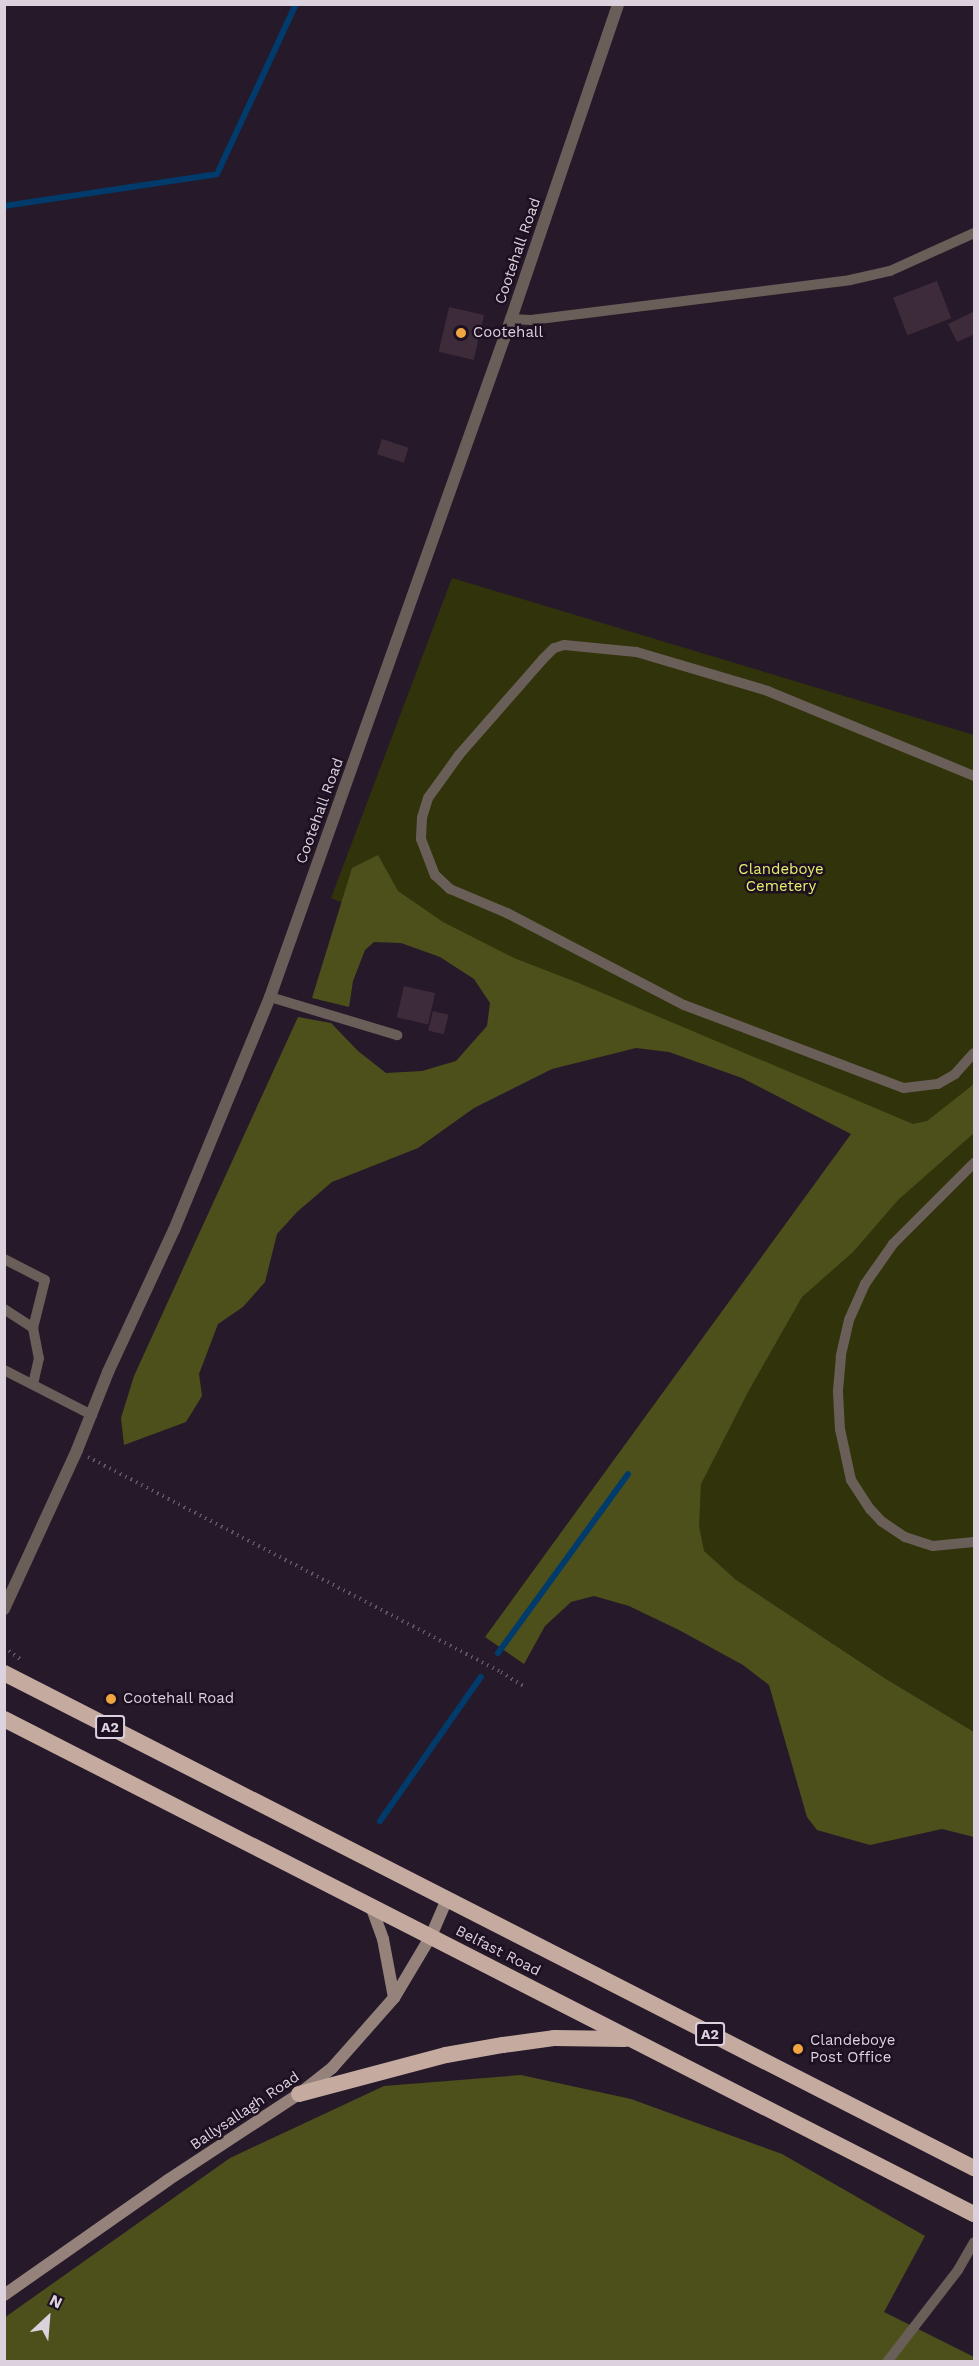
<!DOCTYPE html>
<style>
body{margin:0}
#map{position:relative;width:979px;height:2366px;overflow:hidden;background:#26192a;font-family:"Work Sans",sans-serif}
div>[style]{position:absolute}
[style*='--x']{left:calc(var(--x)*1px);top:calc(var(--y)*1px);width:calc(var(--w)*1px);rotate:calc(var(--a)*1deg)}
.green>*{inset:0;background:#31330b}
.forest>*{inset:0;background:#4d501a}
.stream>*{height:6px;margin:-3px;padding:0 3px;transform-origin:3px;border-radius:3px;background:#013b6c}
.building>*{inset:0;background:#3e2b3a;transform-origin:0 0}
.path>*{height:4px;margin-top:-2px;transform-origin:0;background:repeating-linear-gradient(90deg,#625665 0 1.5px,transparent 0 6px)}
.service>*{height:10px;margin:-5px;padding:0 5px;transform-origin:5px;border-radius:5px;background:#6a5e59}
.tertiary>*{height:12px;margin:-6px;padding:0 6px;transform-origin:6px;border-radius:6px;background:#6a5e59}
.secondary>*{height:12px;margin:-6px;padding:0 6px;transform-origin:6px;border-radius:6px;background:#94827b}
.trunk>*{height:16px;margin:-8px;padding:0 8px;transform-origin:8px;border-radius:8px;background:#c5aaa0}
.dots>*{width:16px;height:16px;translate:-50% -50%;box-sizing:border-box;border:3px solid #1c1021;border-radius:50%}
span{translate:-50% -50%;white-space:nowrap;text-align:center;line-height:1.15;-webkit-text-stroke:5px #1c1021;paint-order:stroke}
.shield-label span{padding:2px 4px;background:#1c1021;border:2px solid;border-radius:4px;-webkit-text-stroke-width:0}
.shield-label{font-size:14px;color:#dbd2de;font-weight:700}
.street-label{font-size:15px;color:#dbd2de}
.poi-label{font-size:15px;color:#dbd2de}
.left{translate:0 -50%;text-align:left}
.park-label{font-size:15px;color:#e6ee6a}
.frame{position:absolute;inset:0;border:6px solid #dbd2de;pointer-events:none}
.north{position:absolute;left:18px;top:2288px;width:60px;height:60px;-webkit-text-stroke:4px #1c1021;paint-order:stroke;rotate:26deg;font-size:16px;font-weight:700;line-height:24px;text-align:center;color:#dbd2de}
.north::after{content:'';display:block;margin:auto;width:21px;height:27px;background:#dbd2de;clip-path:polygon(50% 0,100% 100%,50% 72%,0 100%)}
</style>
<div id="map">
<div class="green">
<i style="clip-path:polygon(452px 578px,974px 735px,974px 1732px,886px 1679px,735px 1579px,654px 1511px,889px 1132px,331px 898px)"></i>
</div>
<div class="forest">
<i style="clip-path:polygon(378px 855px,398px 891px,443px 922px,514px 958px,581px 984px,913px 1124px,927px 1121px,974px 1084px,974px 1133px,898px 1200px,853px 1252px,802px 1297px,748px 1392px,701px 1484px,699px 1526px,704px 1551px,735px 1579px,886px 1679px,974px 1732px,974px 1837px,942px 1829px,870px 1845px,817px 1830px,807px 1817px,769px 1685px,743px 1665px,679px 1630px,629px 1606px,594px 1596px,571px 1602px,545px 1626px,524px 1664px,485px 1637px,851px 1134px,742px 1078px,669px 1052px,636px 1048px,552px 1069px,474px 1108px,418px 1148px,332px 1182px,297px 1212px,277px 1234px,265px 1282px,243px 1307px,218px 1324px,199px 1374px,202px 1396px,186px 1422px,124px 1445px,121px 1418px,134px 1376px,298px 1017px,331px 1023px,358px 1051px,386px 1073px,422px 1071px,456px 1061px,487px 1026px,490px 1003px,474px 979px,440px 957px,401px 943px,374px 942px,365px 950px,353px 981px,349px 1007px,312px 998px,352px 868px)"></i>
<i style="clip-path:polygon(521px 2075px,631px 2099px,782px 2154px,925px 2236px,884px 2312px,974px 2357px,974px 2361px,5px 2362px,4px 2318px,230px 2158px,384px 2086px)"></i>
</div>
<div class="stream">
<i style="--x:4;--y:206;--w:215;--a:-8.5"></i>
<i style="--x:217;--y:174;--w:187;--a:-65.1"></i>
<i style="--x:498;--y:1653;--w:221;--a:-54"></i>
<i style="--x:380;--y:1821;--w:176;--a:-55"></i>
</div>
<div class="building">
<i style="left:937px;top:281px;width:40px;height:47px;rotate:69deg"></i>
<i style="left:449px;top:307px;width:36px;height:46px;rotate:13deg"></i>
<i style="clip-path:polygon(975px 311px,975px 334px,957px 342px,948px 324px)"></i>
<i style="left:382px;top:439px;width:28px;height:16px;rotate:18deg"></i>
<i style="left:404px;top:986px;width:32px;height:32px;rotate:13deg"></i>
<i style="left:433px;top:1011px;width:16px;height:20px;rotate:14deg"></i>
</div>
<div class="path">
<i style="--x:88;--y:1457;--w:466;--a:27.5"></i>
<i style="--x:501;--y:1672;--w:28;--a:32"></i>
<i style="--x:4;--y:1647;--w:20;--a:37"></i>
</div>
<div class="service">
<i style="--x:511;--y:319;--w:20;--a:3"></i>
<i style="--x:531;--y:320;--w:321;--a:-7.1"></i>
<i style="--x:850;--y:280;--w:41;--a:-12.7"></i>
<i style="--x:890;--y:271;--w:92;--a:-24.3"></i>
<i style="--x:974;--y:776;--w:223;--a:-157.6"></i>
<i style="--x:768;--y:691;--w:138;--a:-163.5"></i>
<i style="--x:636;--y:652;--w:72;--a:-174.4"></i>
<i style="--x:564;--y:645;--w:10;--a:163"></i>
<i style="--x:554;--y:648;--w:16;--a:135"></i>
<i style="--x:543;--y:659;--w:128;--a:131.2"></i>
<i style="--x:459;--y:755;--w:53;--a:125.8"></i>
<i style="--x:428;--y:798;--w:21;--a:107"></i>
<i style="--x:422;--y:818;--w:21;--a:93"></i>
<i style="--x:421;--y:839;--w:39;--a:69"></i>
<i style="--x:435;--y:875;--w:21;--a:43"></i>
<i style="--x:450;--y:889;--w:62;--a:22.8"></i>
<i style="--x:507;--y:913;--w:199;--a:27.5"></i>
<i style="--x:684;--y:1005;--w:235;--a:20.7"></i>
<i style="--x:904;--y:1088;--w:34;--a:-7"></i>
<i style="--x:938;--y:1084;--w:20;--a:-30"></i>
<i style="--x:955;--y:1074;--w:28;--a:-48"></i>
<i style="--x:270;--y:997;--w:133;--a:16.7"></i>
<i style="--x:974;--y:1163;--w:115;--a:135"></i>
<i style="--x:893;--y:1244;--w:49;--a:125"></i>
<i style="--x:865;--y:1284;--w:39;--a:114"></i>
<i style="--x:849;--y:1320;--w:37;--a:103"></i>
<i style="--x:841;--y:1356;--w:36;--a:95"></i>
<i style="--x:838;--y:1392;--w:37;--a:87"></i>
<i style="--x:840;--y:1429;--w:52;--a:77.8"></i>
<i style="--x:851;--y:1480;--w:35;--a:57"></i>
<i style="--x:870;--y:1509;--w:16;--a:47"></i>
<i style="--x:881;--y:1521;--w:29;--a:34"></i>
<i style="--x:905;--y:1537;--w:29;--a:18"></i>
<i style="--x:933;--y:1546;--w:41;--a:-5.6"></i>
<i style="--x:4;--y:1259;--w:46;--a:27.1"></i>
<i style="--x:45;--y:1280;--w:49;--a:104"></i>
<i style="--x:33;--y:1328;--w:31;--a:79"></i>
<i style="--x:39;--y:1358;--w:27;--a:103"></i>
<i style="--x:4;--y:1309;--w:35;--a:33"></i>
<i style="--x:4;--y:1370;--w:99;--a:27.1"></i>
<i style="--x:887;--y:2362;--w:116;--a:-52.3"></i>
<i style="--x:958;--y:2270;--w:32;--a:-60"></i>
</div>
<div class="tertiary">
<i style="--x:4;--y:1609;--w:175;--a:-65.3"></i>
<i style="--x:77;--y:1450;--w:84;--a:-68.3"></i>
<i style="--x:108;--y:1372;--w:157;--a:-65.1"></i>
<i style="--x:174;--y:1230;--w:252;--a:-67.6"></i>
<i style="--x:270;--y:997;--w:720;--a:-70.43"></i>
<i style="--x:511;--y:319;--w:333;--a:-71.2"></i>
</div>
<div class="secondary">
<i style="--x:371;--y:1906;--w:35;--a:70"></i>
<i style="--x:383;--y:1939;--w:60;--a:79.4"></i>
<i style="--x:4;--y:2295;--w:200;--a:-35"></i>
<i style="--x:168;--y:2180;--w:157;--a:-33.3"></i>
<i style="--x:299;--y:2094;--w:42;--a:-38.2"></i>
<i style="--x:332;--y:2068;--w:94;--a:-48.5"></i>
<i style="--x:394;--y:1998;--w:72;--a:-59.2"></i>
<i style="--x:431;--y:1936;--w:40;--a:-66.6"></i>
</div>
<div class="trunk">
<i style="--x:4;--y:1673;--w:1089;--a:27.04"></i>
<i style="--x:4;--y:1719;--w:1089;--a:27.04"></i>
<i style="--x:299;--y:2094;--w:152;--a:-14.9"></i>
<i style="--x:446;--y:2055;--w:58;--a:-10"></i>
<i style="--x:503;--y:2045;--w:51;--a:-7.8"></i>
<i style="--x:554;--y:2038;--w:71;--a:0.8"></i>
</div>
<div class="dots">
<i style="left:461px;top:333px;background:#f1a540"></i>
<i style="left:111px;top:1699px;background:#f1a540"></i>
<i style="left:798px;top:2049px;background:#f1a540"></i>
</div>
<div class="shield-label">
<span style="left:110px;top:1727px">A2</span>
<span style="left:710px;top:2034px">A2</span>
</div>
<div class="street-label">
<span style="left:518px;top:251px;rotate:-71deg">Cootehall Road</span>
<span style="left:320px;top:811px;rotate:-70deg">Cootehall Road</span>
<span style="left:498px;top:1951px;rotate:27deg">Belfast Road</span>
<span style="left:245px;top:2111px;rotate:-34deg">Ballysallagh Road</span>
</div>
<div class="poi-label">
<span class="left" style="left:473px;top:333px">Cootehall</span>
<span class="left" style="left:123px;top:1699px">Cootehall Road</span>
<span class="left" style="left:810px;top:2049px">Clandeboye<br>Post Office</span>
</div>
<div class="park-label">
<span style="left:781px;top:878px">Clandeboye<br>Cemetery</span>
</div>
<div class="frame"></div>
<div class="north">N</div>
</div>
